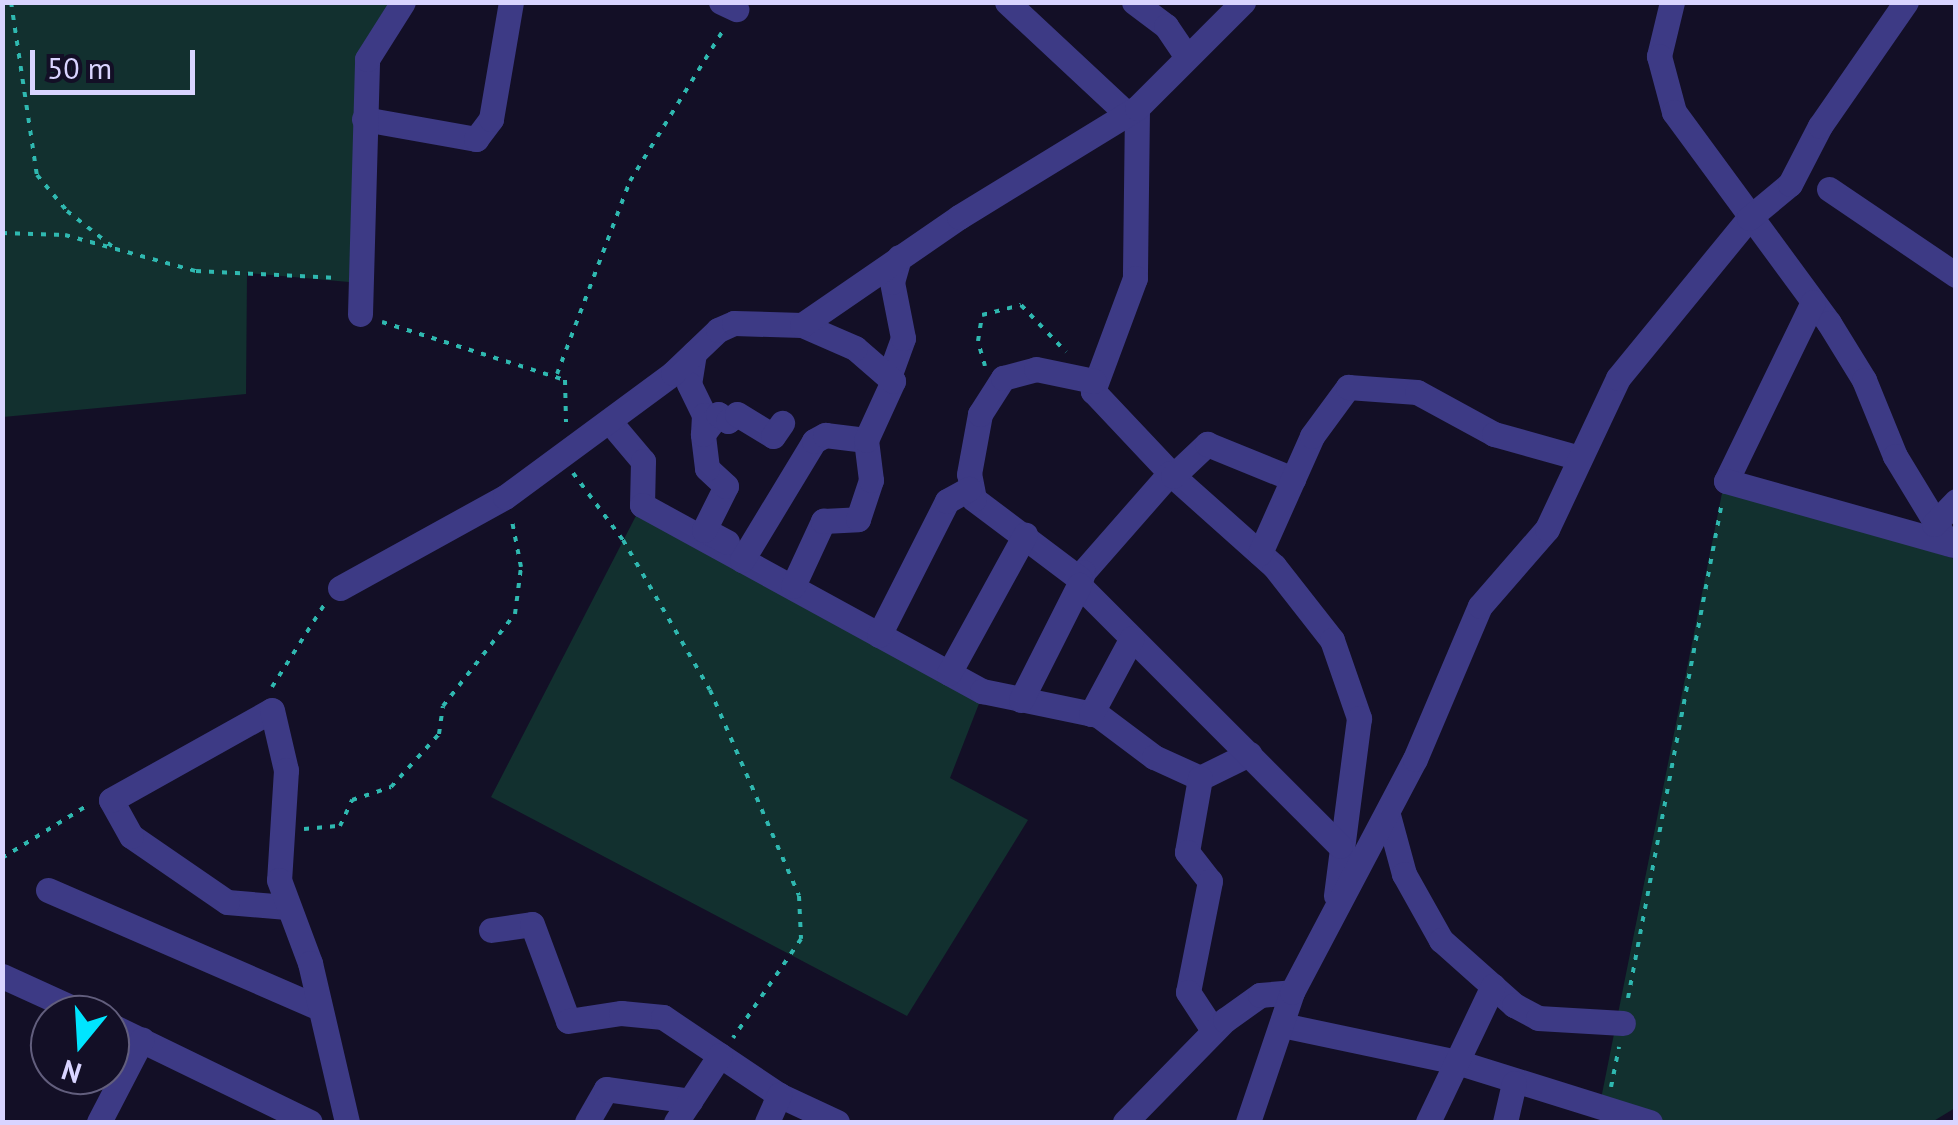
<!DOCTYPE html>
<style>
body{margin:0}
#map{position:relative;width:1958px;height:1125px;overflow:hidden;background:#130f26;font-family:"PT Sans",sans-serif}
div>[style]{position:absolute}
[style*='--x']{left:calc(var(--x)*1px);top:calc(var(--y)*1px);width:calc(var(--w)*1px);rotate:calc(var(--a)*1deg)}
.green>*{inset:0;background:#12302f}
.path>*{height:4px;margin-top:-2px;transform-origin:0;background:repeating-linear-gradient(90deg,#2fb8b0 0 5px,transparent 0 13px)}
.minor>*{height:25px;margin:-12.5px;padding:0 12.5px;transform-origin:12.5px;border-radius:12.5px;background:#3d3a85}
span{translate:-50% -50%;white-space:nowrap;text-align:center;line-height:1.15;-webkit-text-stroke:8px #130f26;paint-order:stroke}
.frame{position:absolute;inset:0;border:5px solid #d9d4ff;pointer-events:none}
.north{position:absolute;left:30px;top:995px;width:100px;height:100px;box-sizing:border-box;background:#130f26;border:2px solid #625e7d;border-radius:50%;rotate:198deg;font-size:28px;font-weight:700;line-height:40px;text-align:center;color:#d9d4ff}
.north::after{content:'';display:block;margin:auto;width:35px;height:45px;background:#00e5ff;clip-path:polygon(50% 0,100% 100%,50% 72%,0 100%)}
.scale{position:absolute;left:30px;top:50px;width:165px;height:45px;box-sizing:border-box;border:5px solid #d9d4ff;border-top:0;padding-left:12px;font-size:30px;line-height:35px;white-space:nowrap;color:#d9d4ff;-webkit-text-stroke:8px #130f26;paint-order:stroke}
</style>
<div id="map">
<div class="green">
<i style="clip-path:polygon(3px 3px,388px 3px,371px 64px,349px 282px,247px 273px,246px 394px,3px 417px)"></i>
<i style="clip-path:polygon(1724px 483px,1955px 559px,1955px 1108px,1932px 1122px,1660px 1122px,1601px 1099px)"></i>
<i style="clip-path:polygon(640px 508px,980px 701px,950px 778px,1028px 820px,907px 1016px,491px 797px)"></i>
</div>
<div class="path">
<i style="--x:11;--y:2;--w:175;--a:81.5"></i>
<i style="--x:37;--y:175;--w:47;--a:50.2"></i>
<i style="--x:67;--y:211;--w:58;--a:38"></i>
<i style="--x:2;--y:233;--w:63;--a:1.8"></i>
<i style="--x:65;--y:235;--w:136;--a:15.4"></i>
<i style="--x:196;--y:271;--w:142;--a:2.8"></i>
<i style="--x:382;--y:322;--w:192;--a:17.6"></i>
<i style="--x:565;--y:380;--w:42;--a:88.6"></i>
<i style="--x:985;--y:366;--w:26;--a:-106"></i>
<i style="--x:978;--y:341;--w:26;--a:-81"></i>
<i style="--x:982;--y:315;--w:40;--a:-14.4"></i>
<i style="--x:1021;--y:305;--w:65;--a:46.2"></i>
<i style="--x:557;--y:374;--w:206;--a:-69.3"></i>
<i style="--x:630;--y:181;--w:179;--a:-58.3"></i>
<i style="--x:573;--y:473;--w:84;--a:53.3"></i>
<i style="--x:623;--y:540;--w:173;--a:59.9"></i>
<i style="--x:710;--y:690;--w:224;--a:66.6"></i>
<i style="--x:799;--y:896;--w:43;--a:87.3"></i>
<i style="--x:801;--y:939;--w:120;--a:124.5"></i>
<i style="--x:272;--y:687;--w:101;--a:-57.6"></i>
<i style="--x:304;--y:829;--w:36;--a:-5"></i>
<i style="--x:340;--y:826;--w:29;--a:-65"></i>
<i style="--x:352;--y:800;--w:41;--a:-18.4"></i>
<i style="--x:391;--y:787;--w:72;--a:-47.8"></i>
<i style="--x:439;--y:734;--w:28;--a:-82"></i>
<i style="--x:443;--y:706;--w:117;--a:-52"></i>
<i style="--x:515;--y:614;--w:47;--a:-82.7"></i>
<i style="--x:521;--y:567;--w:47;--a:-101.1"></i>
<i style="--x:2;--y:858;--w:101;--a:-31.6"></i>
<i style="--x:1628;--y:998;--w:505;--a:-79.27"></i>
<i style="--x:1611;--y:1087;--w:41;--a:-78.7"></i>
</div>
<div class="minor">
<i style="--x:721;--y:2;--w:17;--a:25"></i>
<i style="--x:1007;--y:2;--w:164;--a:43"></i>
<i style="--x:1134;--y:2;--w:40;--a:37"></i>
<i style="--x:1166;--y:26;--w:36;--a:56"></i>
<i style="--x:1672;--y:2;--w:56;--a:103.5"></i>
<i style="--x:1659;--y:56;--w:58;--a:75"></i>
<i style="--x:1674;--y:112;--w:262;--a:53.7"></i>
<i style="--x:1829;--y:323;--w:67;--a:58.4"></i>
<i style="--x:1864;--y:380;--w:82;--a:67.8"></i>
<i style="--x:1895;--y:456;--w:102;--a:58.7"></i>
<i style="--x:1137;--y:108;--w:170;--a:90.7"></i>
<i style="--x:1135;--y:278;--w:121;--a:110.4"></i>
<i style="--x:1093;--y:391;--w:117;--a:46.7"></i>
<i style="--x:1173;--y:476;--w:135;--a:41.7"></i>
<i style="--x:1274;--y:566;--w:94;--a:51.9"></i>
<i style="--x:1332;--y:640;--w:83;--a:70.9"></i>
<i style="--x:1359;--y:718;--w:179;--a:97.4"></i>
<i style="--x:364;--y:119;--w:114;--a:10.1"></i>
<i style="--x:476;--y:139;--w:25;--a:-53"></i>
<i style="--x:491;--y:119;--w:119;--a:-80.3"></i>
<i style="--x:1829;--y:189;--w:153;--a:34.1"></i>
<i style="--x:1813;--y:302;--w:199;--a:115.9"></i>
<i style="--x:1726;--y:481;--w:236;--a:15.7"></i>
<i style="--x:360;--y:314;--w:255;--a:-88.4"></i>
<i style="--x:367;--y:59;--w:67;--a:-57.7"></i>
<i style="--x:694;--y:353;--w:31;--a:99"></i>
<i style="--x:689;--y:384;--w:34;--a:64"></i>
<i style="--x:704;--y:415;--w:19;--a:93"></i>
<i style="--x:890;--y:374;--w:38;--a:-70"></i>
<i style="--x:903;--y:338;--w:57;--a:-101.1"></i>
<i style="--x:892;--y:282;--w:26;--a:-74"></i>
<i style="--x:610;--y:422;--w:51;--a:49.8"></i>
<i style="--x:643;--y:461;--w:44;--a:91.3"></i>
<i style="--x:642;--y:505;--w:388;--a:28.7"></i>
<i style="--x:982;--y:691;--w:118;--a:11.7"></i>
<i style="--x:1098;--y:715;--w:70;--a:36.9"></i>
<i style="--x:1154;--y:757;--w:51;--a:24.5"></i>
<i style="--x:1200;--y:778;--w:55;--a:-26.1"></i>
<i style="--x:1170;--y:473;--w:132;--a:131.3"></i>
<i style="--x:1083;--y:572;--w:14;--a:107"></i>
<i style="--x:1079;--y:585;--w:369;--a:45"></i>
<i style="--x:1173;--y:476;--w:47;--a:-43.3"></i>
<i style="--x:1207;--y:444;--w:93;--a:22.1"></i>
<i style="--x:1934;--y:524;--w:32;--a:-46"></i>
<i style="--x:727;--y:542;--w:26;--a:-152"></i>
<i style="--x:704;--y:530;--w:49;--a:-63.4"></i>
<i style="--x:726;--y:486;--w:26;--a:-137"></i>
<i style="--x:707;--y:468;--w:34;--a:-97"></i>
<i style="--x:703;--y:434;--w:25;--a:-53"></i>
<i style="--x:718;--y:414;--w:12;--a:35"></i>
<i style="--x:728;--y:421;--w:11;--a:-38"></i>
<i style="--x:737;--y:414;--w:42;--a:31.4"></i>
<i style="--x:773;--y:436;--w:16;--a:-55"></i>
<i style="--x:1260;--y:553;--w:128;--a:-66"></i>
<i style="--x:1312;--y:436;--w:61;--a:-53.7"></i>
<i style="--x:1348;--y:387;--w:69;--a:4.1"></i>
<i style="--x:1417;--y:392;--w:88;--a:28.6"></i>
<i style="--x:1494;--y:434;--w:89;--a:15.6"></i>
<i style="--x:742;--y:560;--w:139;--a:-58.8"></i>
<i style="--x:814;--y:441;--w:13;--a:-29"></i>
<i style="--x:825;--y:435;--w:41;--a:7"></i>
<i style="--x:1080;--y:579;--w:133;--a:-143"></i>
<i style="--x:974;--y:499;--w:25;--a:-101"></i>
<i style="--x:969;--y:474;--w:61;--a:-79.6"></i>
<i style="--x:980;--y:414;--w:43;--a:-57.4"></i>
<i style="--x:1003;--y:378;--w:34;--a:-15"></i>
<i style="--x:1036;--y:369;--w:59;--a:11.7"></i>
<i style="--x:793;--y:586;--w:72;--a:-65.2"></i>
<i style="--x:823;--y:521;--w:35;--a:-3"></i>
<i style="--x:858;--y:519;--w:41;--a:-71.6"></i>
<i style="--x:871;--y:480;--w:40;--a:-97.1"></i>
<i style="--x:866;--y:440;--w:65;--a:-65.4"></i>
<i style="--x:893;--y:381;--w:50;--a:-139"></i>
<i style="--x:855;--y:348;--w:58;--a:-156.5"></i>
<i style="--x:340;--y:588;--w:188;--a:-28.9"></i>
<i style="--x:505;--y:497;--w:209;--a:-36.4"></i>
<i style="--x:673;--y:373;--w:62;--a:-43.7"></i>
<i style="--x:718;--y:330;--w:17;--a:-24"></i>
<i style="--x:734;--y:323;--w:68;--a:1.7"></i>
<i style="--x:802;--y:325;--w:191;--a:-34.5"></i>
<i style="--x:959;--y:217;--w:209;--a:-31.5"></i>
<i style="--x:1137;--y:108;--w:150;--a:-45"></i>
<i style="--x:879;--y:635;--w:150;--a:-63.1"></i>
<i style="--x:947;--y:501;--w:25;--a:-29"></i>
<i style="--x:949;--y:673;--w:158;--a:-61.2"></i>
<i style="--x:1021;--y:700;--w:129;--a:-63.2"></i>
<i style="--x:1091;--y:714;--w:86;--a:-61.7"></i>
<i style="--x:1200;--y:778;--w:75;--a:100"></i>
<i style="--x:1187;--y:852;--w:37;--a:52"></i>
<i style="--x:1210;--y:881;--w:113;--a:101.2"></i>
<i style="--x:1188;--y:992;--w:45;--a:56.7"></i>
<i style="--x:1388;--y:815;--w:61;--a:74.8"></i>
<i style="--x:1404;--y:874;--w:76;--a:60.7"></i>
<i style="--x:1441;--y:940;--w:98;--a:41.7"></i>
<i style="--x:1514;--y:1005;--w:27;--a:28"></i>
<i style="--x:1538;--y:1018;--w:85;--a:3.4"></i>
<i style="--x:48;--y:890;--w:296;--a:23.5"></i>
<i style="--x:287;--y:907;--w:60;--a:-175.2"></i>
<i style="--x:227;--y:902;--w:116;--a:-145.5"></i>
<i style="--x:131;--y:836;--w:41;--a:-119.1"></i>
<i style="--x:111;--y:800;--w:184;--a:-29.2"></i>
<i style="--x:272;--y:710;--w:62;--a:76.9"></i>
<i style="--x:286;--y:770;--w:110;--a:93.6"></i>
<i style="--x:279;--y:880;--w:89;--a:69.5"></i>
<i style="--x:310;--y:963;--w:163;--a:76.9"></i>
<i style="--x:491;--y:930;--w:41;--a:-8.3"></i>
<i style="--x:532;--y:924;--w:103;--a:69.6"></i>
<i style="--x:568;--y:1021;--w:54;--a:-8.6"></i>
<i style="--x:621;--y:1013;--w:42;--a:5.4"></i>
<i style="--x:663;--y:1017;--w:140;--a:33.9"></i>
<i style="--x:779;--y:1095;--w:64;--a:25"></i>
<i style="--x:2;--y:976;--w:94;--a:24.4"></i>
<i style="--x:110;--y:1025;--w:222;--a:25.9"></i>
<i style="--x:1282;--y:1025;--w:179;--a:11.9"></i>
<i style="--x:1457;--y:1062;--w:202;--a:17.3"></i>
<i style="--x:99;--y:1122;--w:93;--a:-62.6"></i>
<i style="--x:587;--y:1122;--w:38;--a:-60"></i>
<i style="--x:606;--y:1089;--w:85;--a:8.1"></i>
<i style="--x:676;--y:1122;--w:80;--a:-56.7"></i>
<i style="--x:767;--y:1122;--w:30;--a:-66"></i>
<i style="--x:1125;--y:1122;--w:143;--a:-45.6"></i>
<i style="--x:1225;--y:1020;--w:43;--a:-35.5"></i>
<i style="--x:1260;--y:995;--w:32;--a:-5"></i>
<i style="--x:1248;--y:1122;--w:137;--a:-71.3"></i>
<i style="--x:1292;--y:992;--w:263;--a:-62.2"></i>
<i style="--x:1415;--y:759;--w:166;--a:-67"></i>
<i style="--x:1480;--y:606;--w:102;--a:-49"></i>
<i style="--x:1547;--y:529;--w:167;--a:-64.8"></i>
<i style="--x:1618;--y:378;--w:207;--a:-50.7"></i>
<i style="--x:1749;--y:218;--w:53;--a:-39.7"></i>
<i style="--x:1790;--y:184;--w:65;--a:-62.7"></i>
<i style="--x:1820;--y:126;--w:151;--a:-55.3"></i>
<i style="--x:1428;--y:1122;--w:151;--a:-64.5"></i>
<i style="--x:1505;--y:1122;--w:40;--a:-77"></i>
</div>
<div class="frame"></div>
<div class="north">N</div>
<div class="scale">50 m</div>
</div>
